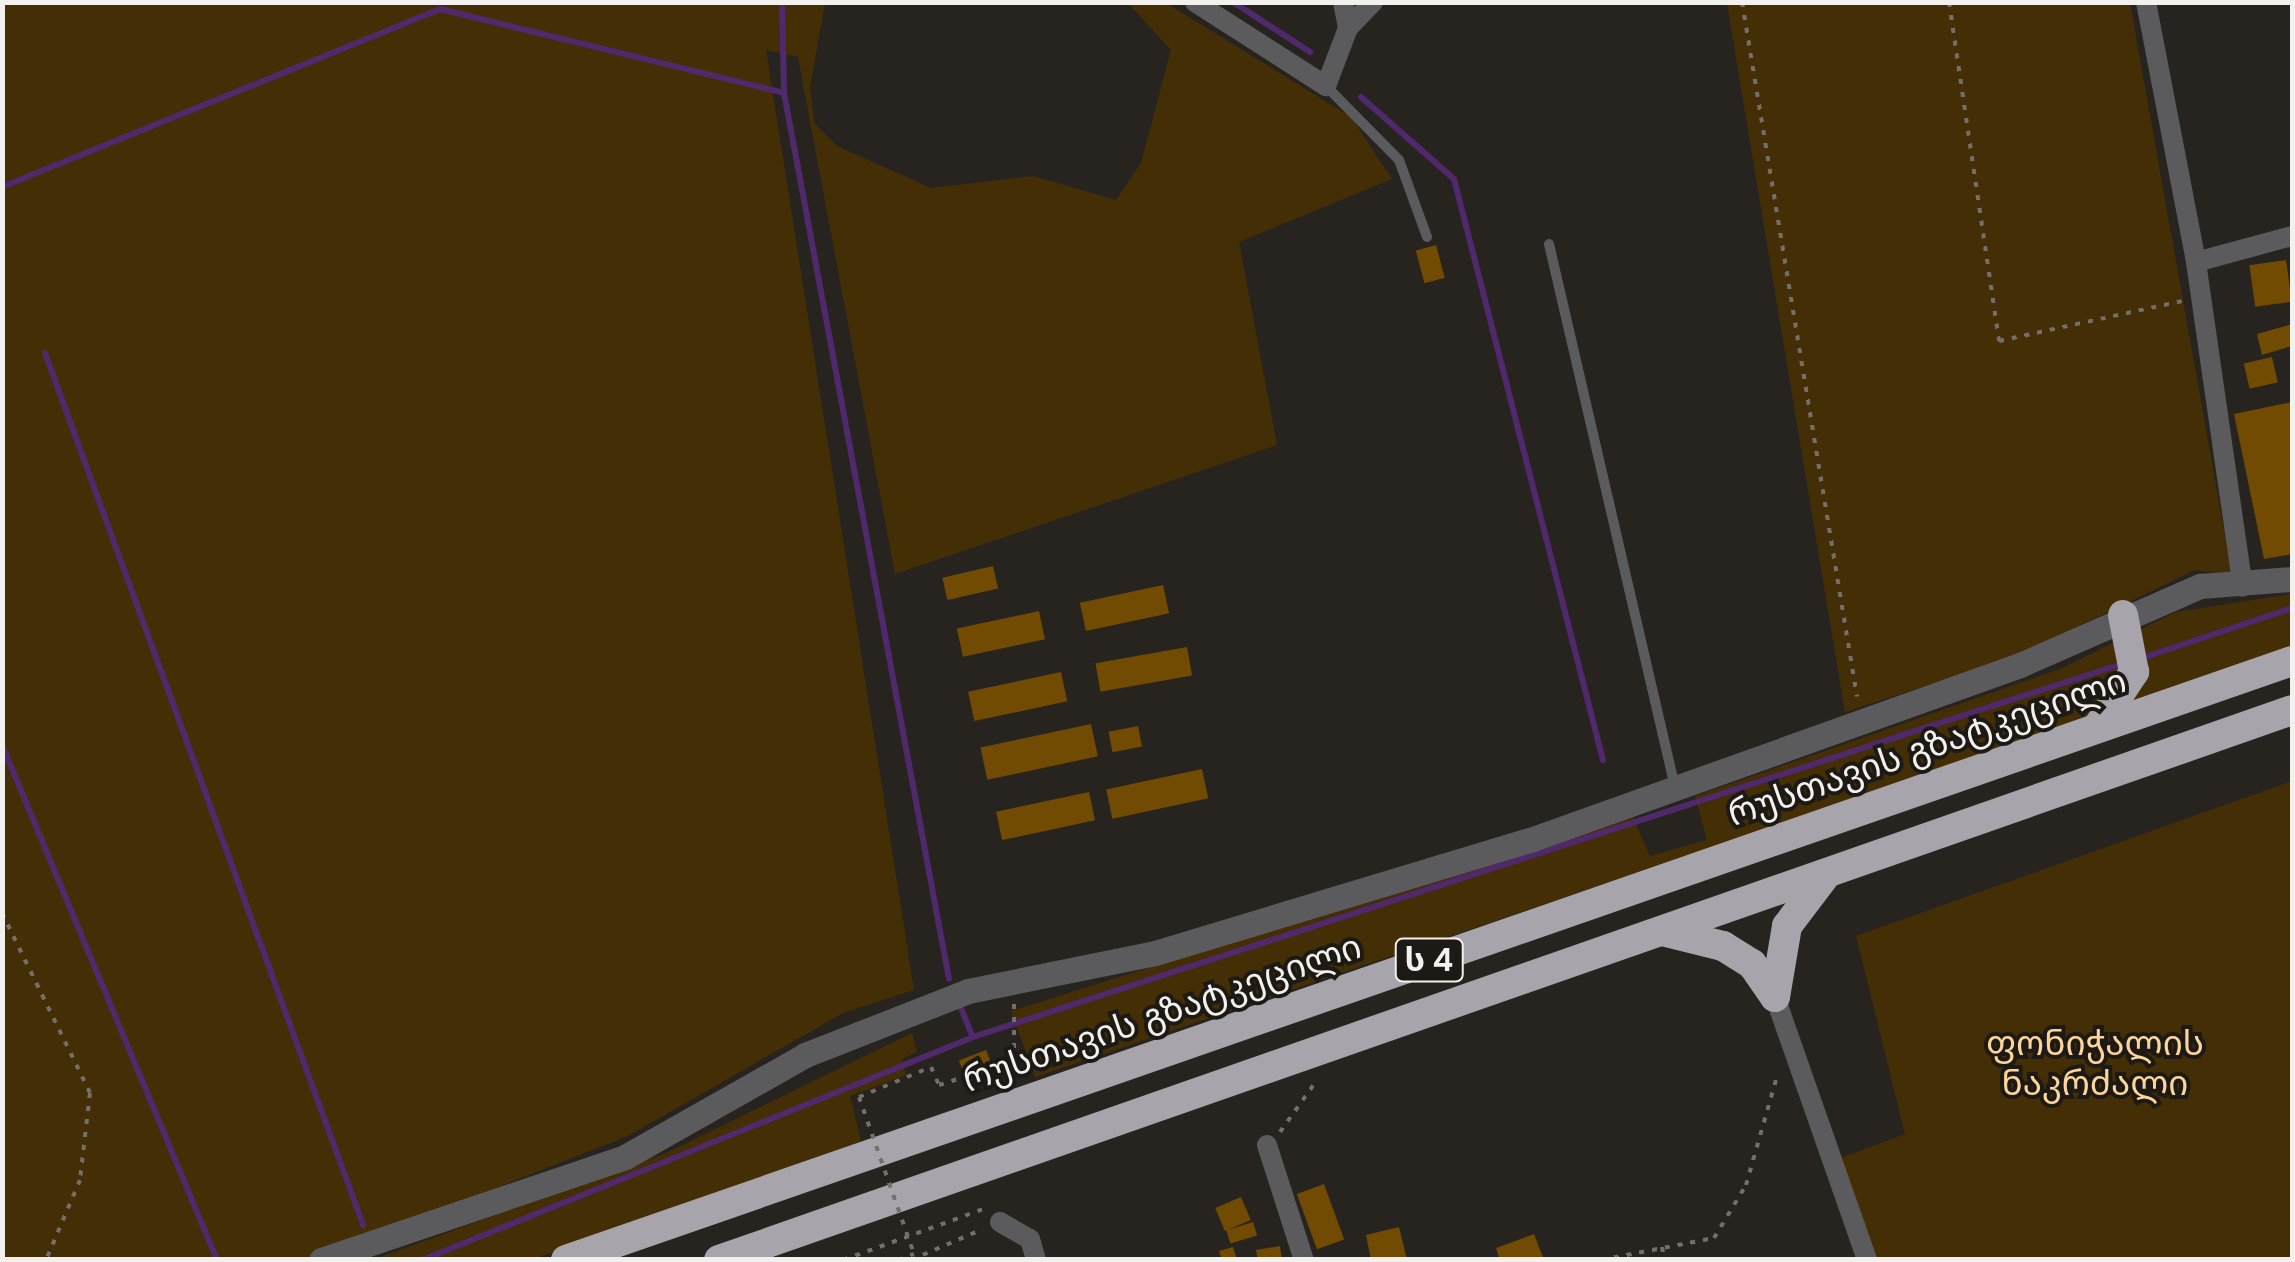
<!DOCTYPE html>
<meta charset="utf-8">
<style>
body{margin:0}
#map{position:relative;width:2295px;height:1262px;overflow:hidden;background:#27241f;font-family:"DM Sans","Noto Sans Georgian",sans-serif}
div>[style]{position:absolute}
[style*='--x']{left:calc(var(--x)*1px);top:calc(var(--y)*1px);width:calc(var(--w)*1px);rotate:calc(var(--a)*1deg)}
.green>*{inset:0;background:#442e06}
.stream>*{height:6px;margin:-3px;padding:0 3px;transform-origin:3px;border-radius:3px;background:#50296c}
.building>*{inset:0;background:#704b01;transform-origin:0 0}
.path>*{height:4px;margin-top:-2px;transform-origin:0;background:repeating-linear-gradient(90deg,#73706c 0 5px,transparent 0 13px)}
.service>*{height:10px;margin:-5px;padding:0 5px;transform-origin:5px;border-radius:5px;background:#5b5a5c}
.minor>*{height:20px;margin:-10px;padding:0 10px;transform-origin:10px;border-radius:10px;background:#5b5a5c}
.tertiary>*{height:25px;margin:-12.5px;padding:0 12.5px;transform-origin:12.5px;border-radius:12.5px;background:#5b5a5c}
.motorway>*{height:30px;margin:-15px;padding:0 15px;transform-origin:15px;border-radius:15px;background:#a7a4ab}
.path-bridge>*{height:4px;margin-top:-2px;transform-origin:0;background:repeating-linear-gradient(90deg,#73706c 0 5px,transparent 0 13px)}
span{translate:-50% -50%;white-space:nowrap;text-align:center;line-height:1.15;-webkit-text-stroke:8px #1d1a15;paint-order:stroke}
.shield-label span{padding:2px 8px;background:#1d1a15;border:2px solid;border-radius:8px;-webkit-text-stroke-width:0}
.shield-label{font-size:32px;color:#f3f1ed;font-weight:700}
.street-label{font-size:35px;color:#f3f1ed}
.park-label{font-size:35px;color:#fdd49a}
.frame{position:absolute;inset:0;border:5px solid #f3f1ed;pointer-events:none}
</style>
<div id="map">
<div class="green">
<i style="clip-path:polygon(2px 3px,825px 3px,810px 87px,814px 123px,837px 146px,931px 188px,1033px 176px,1116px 200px,1141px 163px,1171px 50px,1128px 3px,1166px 3px,1351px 117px,1392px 179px,1239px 242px,1277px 445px,895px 574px,798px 57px,766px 50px,914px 990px,843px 1013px,628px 1136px,316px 1259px,3px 1259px)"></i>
<i style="clip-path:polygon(1727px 3px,2130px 3px,2232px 575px,2195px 570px,2017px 656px,1845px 712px)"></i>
<i style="clip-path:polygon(2292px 594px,2292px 651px,1035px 1077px,1011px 1011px,1632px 816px,1650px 856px,1707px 840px,1695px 796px,2060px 669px,2176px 612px)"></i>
<i style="clip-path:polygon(2292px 781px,2292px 1259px,1876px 1259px,1841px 1158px,1905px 1134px,1856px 936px)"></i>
<i style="clip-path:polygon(912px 1033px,917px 1052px,902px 1059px,906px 1075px,850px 1096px,862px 1145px,533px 1259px,372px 1260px,666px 1153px)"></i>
</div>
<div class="stream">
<i style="--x:782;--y:2;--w:91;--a:88.7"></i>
<i style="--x:784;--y:93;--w:901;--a:79.45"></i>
<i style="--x:1233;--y:2;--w:92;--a:33"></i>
<i style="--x:1361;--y:97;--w:124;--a:41.4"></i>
<i style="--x:1454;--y:179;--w:600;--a:75.62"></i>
<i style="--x:2;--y:187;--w:473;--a:-22.1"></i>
<i style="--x:440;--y:9;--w:354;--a:13.7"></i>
<i style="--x:45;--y:353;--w:928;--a:69.96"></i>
<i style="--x:2142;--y:658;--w:158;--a:-18.4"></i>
<i style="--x:2;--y:745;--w:558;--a:67.34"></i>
<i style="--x:961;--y:1008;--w:31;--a:68"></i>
<i style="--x:422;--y:1260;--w:594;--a:-22.03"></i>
<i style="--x:973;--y:1037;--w:1211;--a:-17.99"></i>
</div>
<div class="building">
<i style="left:1436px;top:245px;width:34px;height:21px;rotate:75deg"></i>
<i style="left:2286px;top:260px;width:42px;height:37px;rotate:82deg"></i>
<i style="clip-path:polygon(2292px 324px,2292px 346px,2262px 355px,2257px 334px)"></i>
<i style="left:2272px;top:357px;width:26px;height:29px;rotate:77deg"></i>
<i style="clip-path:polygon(2292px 402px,2292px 554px,2264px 559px,2234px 414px)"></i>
<i style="left:993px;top:566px;width:23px;height:52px;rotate:77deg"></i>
<i style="left:1163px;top:585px;width:29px;height:85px;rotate:78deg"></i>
<i style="left:1039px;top:611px;width:29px;height:84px;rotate:78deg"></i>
<i style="left:1187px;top:647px;width:29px;height:93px;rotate:80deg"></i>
<i style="left:1061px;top:672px;width:30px;height:95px;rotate:78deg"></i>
<i style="left:1091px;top:724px;width:33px;height:113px;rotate:78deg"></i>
<i style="left:1138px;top:726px;width:21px;height:30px;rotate:79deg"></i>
<i style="left:1202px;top:769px;width:30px;height:98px;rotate:78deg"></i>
<i style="left:1089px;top:792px;width:29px;height:95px;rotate:78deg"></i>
<i style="left:986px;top:1050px;width:17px;height:29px;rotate:69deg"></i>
<i style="left:1324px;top:1184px;width:59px;height:29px;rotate:70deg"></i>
<i style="left:1241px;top:1197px;width:25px;height:28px;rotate:67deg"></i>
<i style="left:1253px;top:1222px;width:14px;height:28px;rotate:73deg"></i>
<i style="clip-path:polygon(1399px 1227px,1407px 1260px,1371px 1260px,1366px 1235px)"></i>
<i style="clip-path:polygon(1534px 1234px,1544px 1260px,1500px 1260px,1496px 1248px)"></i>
<i style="clip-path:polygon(1280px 1246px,1282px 1260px,1258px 1260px,1256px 1250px)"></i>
<i style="clip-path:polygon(1233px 1247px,1237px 1260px,1222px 1260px,1219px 1251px)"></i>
</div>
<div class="path">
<i style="--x:1742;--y:2;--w:704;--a:80.6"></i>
<i style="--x:1949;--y:2;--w:343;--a:81.6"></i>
<i style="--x:1999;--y:341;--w:187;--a:-12.3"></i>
<i style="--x:2;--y:913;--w:200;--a:63.9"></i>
<i style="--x:90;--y:1093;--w:88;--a:96.6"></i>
<i style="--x:80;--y:1180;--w:87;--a:113"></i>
<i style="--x:859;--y:1097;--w:78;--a:-22.6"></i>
<i style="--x:931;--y:1067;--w:20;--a:66"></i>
<i style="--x:939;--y:1085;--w:79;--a:-17.7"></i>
<i style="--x:1014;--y:1061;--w:59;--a:-90"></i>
<i style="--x:1280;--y:1132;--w:64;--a:-54.6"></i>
<i style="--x:1662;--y:1247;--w:13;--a:81"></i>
<i style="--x:843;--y:1260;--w:152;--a:-20"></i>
<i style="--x:898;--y:1260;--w:17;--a:-21"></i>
<i style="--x:911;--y:1260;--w:78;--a:-23.3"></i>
<i style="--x:1601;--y:1260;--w:115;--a:-11"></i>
<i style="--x:1714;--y:1238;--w:62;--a:-58.9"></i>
<i style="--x:1746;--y:1185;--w:116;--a:-74.1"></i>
</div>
<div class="service">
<i style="--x:1326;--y:86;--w:104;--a:45.4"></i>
<i style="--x:1399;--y:160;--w:82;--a:70"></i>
<i style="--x:1549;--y:244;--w:557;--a:76.94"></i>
</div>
<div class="minor">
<i style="--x:1195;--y:2;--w:156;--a:32.7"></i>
<i style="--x:1326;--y:86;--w:62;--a:-69.2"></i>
<i style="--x:1348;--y:28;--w:36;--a:-46"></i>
<i style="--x:1343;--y:2;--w:26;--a:79"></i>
<i style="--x:2146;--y:2;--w:265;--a:79.1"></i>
<i style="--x:2196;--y:262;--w:328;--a:81.8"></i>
<i style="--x:2196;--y:262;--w:99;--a:-15.2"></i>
<i style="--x:1775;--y:997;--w:279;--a:70.7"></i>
<i style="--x:1267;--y:1145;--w:121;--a:72.2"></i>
<i style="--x:1000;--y:1222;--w:34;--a:30"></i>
<i style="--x:1030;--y:1239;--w:22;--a:74"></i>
</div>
<div class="tertiary">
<i style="--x:321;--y:1260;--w:321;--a:-18.7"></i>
<i style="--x:625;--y:1157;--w:207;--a:-29.5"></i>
<i style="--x:805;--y:1055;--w:175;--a:-21.4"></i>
<i style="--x:968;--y:991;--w:191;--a:-11.5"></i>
<i style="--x:1155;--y:953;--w:392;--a:-16.8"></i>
<i style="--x:1530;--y:840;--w:520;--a:-19.65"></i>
<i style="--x:2020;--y:665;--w:197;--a:-23.7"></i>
<i style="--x:2200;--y:586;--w:92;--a:-4.4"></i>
</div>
<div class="motorway">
<i style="--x:2099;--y:725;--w:64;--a:-56.6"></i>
<i style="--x:2134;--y:672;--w:58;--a:-100.9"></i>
<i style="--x:1666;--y:932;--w:59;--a:13.8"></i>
<i style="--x:1723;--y:946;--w:34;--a:32"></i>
<i style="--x:1752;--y:964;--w:40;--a:55.1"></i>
<i style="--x:1775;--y:997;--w:72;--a:-80.4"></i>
<i style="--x:1787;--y:926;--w:61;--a:-52.9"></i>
<i style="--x:566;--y:1260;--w:1827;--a:-19.14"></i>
<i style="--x:719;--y:1260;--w:1666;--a:-19.27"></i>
</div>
<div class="path-bridge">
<i style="--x:859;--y:1097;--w:166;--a:70.7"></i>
</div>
<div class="shield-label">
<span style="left:1429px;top:960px">ს 4</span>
</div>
<div class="street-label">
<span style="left:1927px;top:747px;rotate:-19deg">რუსთავის გზატკეცილი</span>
<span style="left:1162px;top:1013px;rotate:-19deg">რუსთავის გზატკეცილი</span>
</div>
<div class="park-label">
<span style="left:2095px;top:1063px">ფონიჭალის<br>ნაკრძალი</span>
</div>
<div class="frame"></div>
</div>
